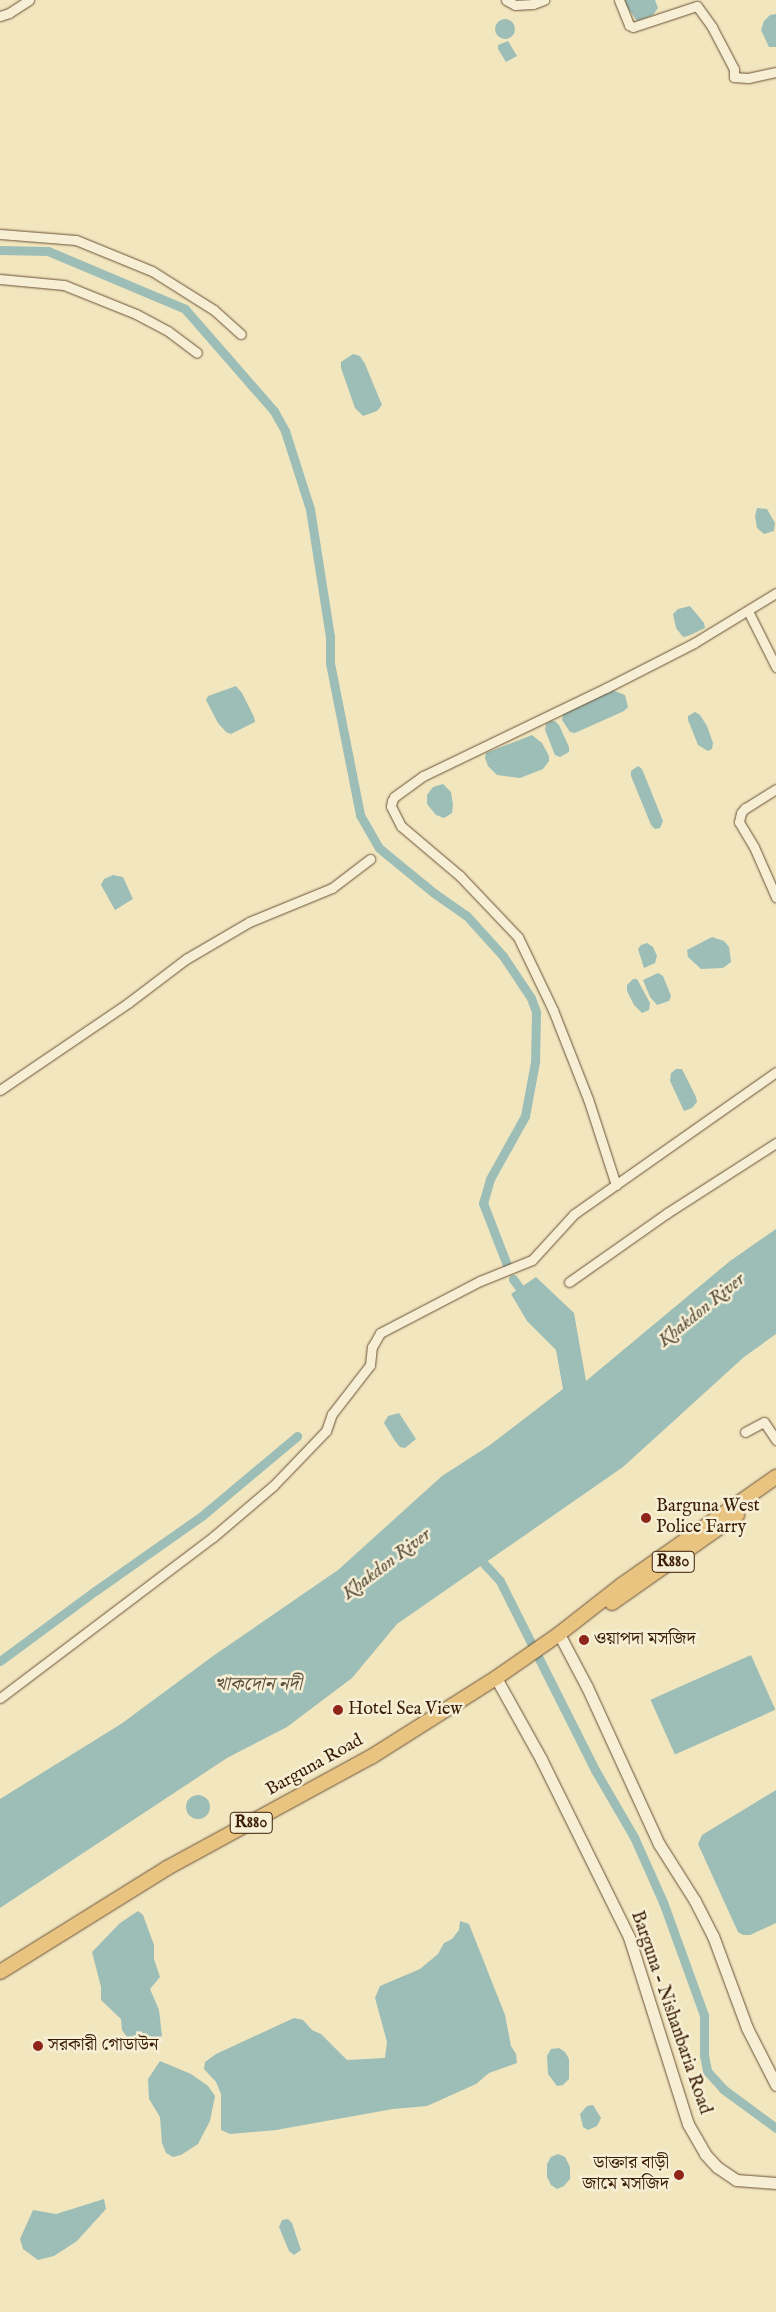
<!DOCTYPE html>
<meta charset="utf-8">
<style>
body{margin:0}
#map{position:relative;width:776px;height:2312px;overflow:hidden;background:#f2e6bf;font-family:"IM FELL English","Noto Serif Bengali",serif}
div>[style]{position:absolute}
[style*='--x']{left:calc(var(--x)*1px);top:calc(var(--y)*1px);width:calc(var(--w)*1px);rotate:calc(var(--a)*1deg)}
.water>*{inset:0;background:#9cbeb7;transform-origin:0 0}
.round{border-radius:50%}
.canal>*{height:9px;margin:-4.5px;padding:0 4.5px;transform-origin:4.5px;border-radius:4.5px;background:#9cbeb7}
.roads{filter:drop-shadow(0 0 1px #695034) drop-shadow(0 0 1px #695034)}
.minor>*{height:9px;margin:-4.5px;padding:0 4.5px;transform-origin:4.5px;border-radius:4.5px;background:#f7efd5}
.tertiary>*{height:11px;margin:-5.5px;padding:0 5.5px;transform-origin:5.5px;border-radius:5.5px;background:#f7efd5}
.primary>*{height:14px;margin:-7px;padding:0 7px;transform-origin:7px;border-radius:7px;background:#e9c380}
.dots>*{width:14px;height:14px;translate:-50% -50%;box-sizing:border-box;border:2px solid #f7efd5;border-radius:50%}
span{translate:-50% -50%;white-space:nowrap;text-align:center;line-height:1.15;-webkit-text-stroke:5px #f7efd5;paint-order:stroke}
.shield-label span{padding:1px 4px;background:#f7efd5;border:1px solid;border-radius:4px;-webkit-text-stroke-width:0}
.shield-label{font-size:16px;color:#3b1e06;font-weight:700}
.poi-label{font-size:18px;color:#3b1e06}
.left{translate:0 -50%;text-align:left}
.right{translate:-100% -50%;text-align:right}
.street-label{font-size:18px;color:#3b1e06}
.water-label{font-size:19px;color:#584e3b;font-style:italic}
</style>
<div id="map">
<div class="water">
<i style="clip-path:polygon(622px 0,655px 0,658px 8px,653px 15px,637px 21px)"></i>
<i style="clip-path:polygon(776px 14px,776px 47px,769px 47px,761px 30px,764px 21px,770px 15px)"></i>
<i class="round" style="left:495px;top:19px;width:20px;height:20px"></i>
<i style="clip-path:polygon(508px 41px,517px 56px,506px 62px,498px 49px,498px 45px)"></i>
<i style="clip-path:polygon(353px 354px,360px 356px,365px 364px,382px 405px,377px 411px,363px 416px,355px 408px,341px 368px,341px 362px)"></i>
<i style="clip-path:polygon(757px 508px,767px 509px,775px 523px,774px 531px,764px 534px,757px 528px,755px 516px)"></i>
<i style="clip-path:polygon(690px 606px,704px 623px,705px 628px,688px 636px,683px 637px,676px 628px,673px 614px,678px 609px)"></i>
<i style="clip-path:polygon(236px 686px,242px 693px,254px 717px,255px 722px,231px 734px,226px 732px,218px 723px,206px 700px,208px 696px)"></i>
<i style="clip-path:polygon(612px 690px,625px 695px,628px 707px,624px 711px,575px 733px,570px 732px,562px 720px,563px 715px,569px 710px)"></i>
<i style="clip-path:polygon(695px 712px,700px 715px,707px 726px,713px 743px,712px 749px,708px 751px,698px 745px,688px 720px,688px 716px)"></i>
<i style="clip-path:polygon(551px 721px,555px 721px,559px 725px,569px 747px,569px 752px,560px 757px,555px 755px,545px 730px,546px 724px)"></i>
<i style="clip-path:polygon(532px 735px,542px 743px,549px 756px,549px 761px,543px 769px,520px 778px,497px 775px,488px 766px,485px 758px,486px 753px)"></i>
<i style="clip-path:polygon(638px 766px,642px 769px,663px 821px,660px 828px,655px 829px,651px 825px,631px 776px,631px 771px)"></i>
<i style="clip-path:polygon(443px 784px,451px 792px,453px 805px,452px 813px,444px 818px,436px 815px,427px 804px,427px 795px,433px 787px)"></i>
<i style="clip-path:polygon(113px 875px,123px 877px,133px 899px,115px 910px,101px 885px,104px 879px)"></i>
<i style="clip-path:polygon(712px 937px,724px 941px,729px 947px,731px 962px,723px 968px,701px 969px,688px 957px,687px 950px)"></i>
<i style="clip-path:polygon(647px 943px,653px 947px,657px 956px,655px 963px,644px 968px,638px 949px,641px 945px)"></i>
<i style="clip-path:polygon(658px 973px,663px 976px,671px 996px,669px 1001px,657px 1005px,650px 997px,643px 980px)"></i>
<i style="clip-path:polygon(633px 979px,637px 979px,650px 1003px,649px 1010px,642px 1013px,634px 1005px,627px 991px,627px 985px)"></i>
<i style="clip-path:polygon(676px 1069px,682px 1069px,696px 1097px,697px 1102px,692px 1108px,684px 1111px,670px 1081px,671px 1073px)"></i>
<i style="clip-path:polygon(776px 1229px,776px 1334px,744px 1357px,623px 1467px,397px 1624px,352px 1678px,287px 1727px,227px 1758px,0 1908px,0 1799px,121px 1724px,213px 1656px,338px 1570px,442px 1476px,490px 1445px,563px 1389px,556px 1350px,527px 1321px,511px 1294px,536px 1277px,574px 1313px,586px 1381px,730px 1261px)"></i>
<i style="clip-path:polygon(399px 1413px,416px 1439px,405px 1448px,400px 1447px,395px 1441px,384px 1423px,388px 1416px)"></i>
<i style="left:751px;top:1655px;width:60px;height:110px;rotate:66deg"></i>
<i style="clip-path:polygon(776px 1790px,776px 1923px,750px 1935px,743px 1935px,738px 1932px,698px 1844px,702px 1835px)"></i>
<i class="round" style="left:186px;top:1795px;width:24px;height:24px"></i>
<i style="clip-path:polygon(138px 1911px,143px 1915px,154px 1945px,154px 1959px,160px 1977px,150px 1989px,159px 2010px,162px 2036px,135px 2049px,122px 2030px,121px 2019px,101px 2000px,101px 1987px,92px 1952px,120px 1923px)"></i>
<i style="clip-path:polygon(460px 1921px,469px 1924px,505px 2015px,511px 2046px,516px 2054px,517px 2063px,489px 2073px,476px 2084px,427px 2106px,393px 2109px,276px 2130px,230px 2134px,221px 2130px,221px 2094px,216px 2082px,204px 2069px,205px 2062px,216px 2054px,294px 2018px,303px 2020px,312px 2030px,321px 2034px,347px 2060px,385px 2058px,387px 2042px,375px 1998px,380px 1986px,420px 1969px,438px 1954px,444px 1943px,452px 1939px,459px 1930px)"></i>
<i style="clip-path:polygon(559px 2048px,565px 2052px,569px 2059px,569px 2079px,563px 2085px,557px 2086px,548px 2074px,547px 2056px,551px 2049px)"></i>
<i style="clip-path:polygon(160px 2061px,191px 2074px,208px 2086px,215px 2096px,210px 2121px,198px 2144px,181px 2155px,173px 2157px,166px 2153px,162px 2143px,160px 2117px,149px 2099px,148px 2079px)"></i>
<i style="clip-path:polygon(593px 2105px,601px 2118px,597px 2126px,588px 2130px,583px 2127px,580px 2114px,587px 2106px)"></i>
<i style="clip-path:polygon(558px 2154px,565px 2157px,570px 2167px,570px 2179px,564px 2186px,557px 2189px,551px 2185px,547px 2177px,547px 2164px,551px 2157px)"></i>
<i style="clip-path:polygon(104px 2199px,106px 2209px,77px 2241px,54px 2256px,38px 2260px,23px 2249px,20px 2239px,33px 2210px,56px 2214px)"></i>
<i style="clip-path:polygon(288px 2219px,292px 2223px,301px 2250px,294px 2255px,289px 2251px,279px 2227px,282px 2220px)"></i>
</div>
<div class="canal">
<i style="--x:0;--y:250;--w:48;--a:1.2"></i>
<i style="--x:48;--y:251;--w:149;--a:22.9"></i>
<i style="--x:185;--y:309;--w:135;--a:48.9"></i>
<i style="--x:274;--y:411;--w:23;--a:61"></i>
<i style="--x:285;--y:431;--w:82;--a:72.2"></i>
<i style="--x:310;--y:509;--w:130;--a:81.1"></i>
<i style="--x:330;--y:637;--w:26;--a:90"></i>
<i style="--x:330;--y:663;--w:155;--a:78.8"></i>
<i style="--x:360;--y:815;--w:38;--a:60"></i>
<i style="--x:379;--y:848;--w:71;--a:39.3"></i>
<i style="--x:434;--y:893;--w:39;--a:35"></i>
<i style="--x:466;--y:915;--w:55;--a:47.9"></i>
<i style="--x:503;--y:956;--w:50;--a:56.3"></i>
<i style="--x:531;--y:998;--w:15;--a:70"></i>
<i style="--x:536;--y:1012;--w:50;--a:91.1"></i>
<i style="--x:535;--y:1062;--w:55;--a:100.5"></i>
<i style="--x:525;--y:1116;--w:72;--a:119.1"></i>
<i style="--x:490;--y:1179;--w:25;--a:106"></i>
<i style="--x:483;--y:1203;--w:66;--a:68.8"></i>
<i style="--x:513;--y:1279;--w:22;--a:54"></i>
<i style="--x:476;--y:1555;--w:35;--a:47"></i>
<i style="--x:500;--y:1581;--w:212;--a:63.3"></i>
<i style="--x:595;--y:1770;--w:78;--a:59.8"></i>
<i style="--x:634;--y:1837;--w:71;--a:66"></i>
<i style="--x:663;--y:1902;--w:120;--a:70.1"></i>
<i style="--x:704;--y:2015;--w:40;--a:90"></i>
<i style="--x:704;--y:2055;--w:16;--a:79"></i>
<i style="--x:707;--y:2071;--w:24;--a:48"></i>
<i style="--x:723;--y:2089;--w:66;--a:36.3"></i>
<i style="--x:0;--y:1661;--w:118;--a:-36.4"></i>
<i style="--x:95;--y:1591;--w:132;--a:-35.1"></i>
<i style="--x:203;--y:1515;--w:123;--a:-40"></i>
</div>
<div class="roads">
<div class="minor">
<i style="--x:506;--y:0;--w:10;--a:29"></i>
<i style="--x:515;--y:5;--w:18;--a:-3"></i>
<i style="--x:533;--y:4;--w:12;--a:-20"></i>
<i style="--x:619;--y:0;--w:27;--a:68"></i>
<i style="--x:629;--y:25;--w:4;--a:27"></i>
<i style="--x:633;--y:27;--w:67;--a:-18.2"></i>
<i style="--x:697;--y:6;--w:26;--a:54"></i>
<i style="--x:712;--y:27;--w:47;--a:62.4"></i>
<i style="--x:734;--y:69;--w:8;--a:90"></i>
<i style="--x:734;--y:77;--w:14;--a:4"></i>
<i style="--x:748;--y:78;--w:29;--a:-12"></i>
<i style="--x:0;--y:16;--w:9;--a:-18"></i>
<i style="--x:9;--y:13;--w:24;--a:-33"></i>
<i style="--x:0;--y:234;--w:76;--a:4.5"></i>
<i style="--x:76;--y:240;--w:82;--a:22.2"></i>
<i style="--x:152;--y:271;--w:73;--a:32.2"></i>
<i style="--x:214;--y:310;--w:36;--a:42"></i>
<i style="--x:0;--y:279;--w:64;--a:5.4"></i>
<i style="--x:64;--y:285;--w:78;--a:21.9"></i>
<i style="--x:136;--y:314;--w:36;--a:28"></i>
<i style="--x:168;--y:331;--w:36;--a:37"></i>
<i style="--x:748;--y:611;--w:63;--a:63.4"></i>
<i style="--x:776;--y:789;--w:36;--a:148"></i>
<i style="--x:745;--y:808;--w:6;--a:129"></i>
<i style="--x:741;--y:813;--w:9;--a:103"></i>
<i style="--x:739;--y:822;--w:29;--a:59"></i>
<i style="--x:754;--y:847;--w:55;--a:66.3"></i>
<i style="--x:0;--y:1090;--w:155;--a:-34.2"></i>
<i style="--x:128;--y:1003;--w:73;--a:-37.2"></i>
<i style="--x:186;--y:959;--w:73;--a:-30.4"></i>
<i style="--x:249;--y:922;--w:90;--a:-22.3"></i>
<i style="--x:332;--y:888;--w:48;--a:-37.3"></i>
<i style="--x:616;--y:1185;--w:90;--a:-108"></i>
<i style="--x:588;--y:1099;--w:96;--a:-111.5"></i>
<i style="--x:553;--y:1010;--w:81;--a:-115.6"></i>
<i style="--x:518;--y:937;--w:84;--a:-133.6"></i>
<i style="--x:460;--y:876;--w:77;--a:-139.7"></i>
<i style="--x:401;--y:826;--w:22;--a:-117"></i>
<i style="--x:391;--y:806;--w:5;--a:-79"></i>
<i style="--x:392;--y:801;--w:4;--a:-63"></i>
<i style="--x:394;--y:797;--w:36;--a:-36"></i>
<i style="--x:423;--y:776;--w:203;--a:-25.7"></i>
<i style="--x:606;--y:688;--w:99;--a:-27.1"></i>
<i style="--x:694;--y:643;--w:96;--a:-31.4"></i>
<i style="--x:569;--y:1282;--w:120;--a:-35.1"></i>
<i style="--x:667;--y:1213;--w:130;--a:-32.7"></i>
<i style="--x:745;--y:1432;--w:21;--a:-28"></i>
<i style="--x:764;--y:1422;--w:22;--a:56"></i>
<i style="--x:0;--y:1698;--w:267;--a:-37.1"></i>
<i style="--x:213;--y:1537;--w:79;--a:-40.4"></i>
<i style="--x:273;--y:1486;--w:76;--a:-46.1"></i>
<i style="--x:326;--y:1431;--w:18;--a:-71"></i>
<i style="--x:332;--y:1414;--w:62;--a:-52.2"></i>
<i style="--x:370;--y:1365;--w:18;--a:-84"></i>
<i style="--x:372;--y:1347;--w:16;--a:-60"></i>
<i style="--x:380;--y:1333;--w:113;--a:-27.5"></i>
<i style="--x:480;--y:1281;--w:56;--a:-22"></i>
<i style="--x:532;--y:1260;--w:62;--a:-47.6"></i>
<i style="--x:574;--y:1214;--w:247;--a:-35.1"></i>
</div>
<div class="tertiary">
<i style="--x:559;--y:1634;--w:60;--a:62.2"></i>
<i style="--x:587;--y:1687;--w:173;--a:65.4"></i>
<i style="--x:659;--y:1844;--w:67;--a:57.7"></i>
<i style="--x:695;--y:1901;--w:39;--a:63"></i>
<i style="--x:713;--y:1936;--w:98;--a:69.7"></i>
<i style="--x:747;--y:2028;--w:64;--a:63"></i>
<i style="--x:496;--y:1678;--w:93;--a:60.9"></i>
<i style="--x:541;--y:1759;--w:199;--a:63.7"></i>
<i style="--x:629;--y:1937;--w:196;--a:72.5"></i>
<i style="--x:688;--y:2124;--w:34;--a:60"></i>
<i style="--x:705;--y:2154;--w:18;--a:47"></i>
<i style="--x:717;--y:2167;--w:23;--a:34"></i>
<i style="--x:736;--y:2180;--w:40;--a:4.3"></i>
</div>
<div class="primary">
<i style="--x:612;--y:1603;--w:153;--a:-35.1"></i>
<i style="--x:0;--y:1972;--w:197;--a:-31.9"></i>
<i style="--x:167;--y:1868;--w:232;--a:-28.6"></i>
<i style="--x:371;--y:1757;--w:148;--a:-32.3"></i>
<i style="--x:496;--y:1678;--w:77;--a:-34.9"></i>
<i style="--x:559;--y:1634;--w:81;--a:-38"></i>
<i style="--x:623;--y:1584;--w:187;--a:-35"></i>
</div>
</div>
<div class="dots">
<i style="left:646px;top:1518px;background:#8f2418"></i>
<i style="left:584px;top:1640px;background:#8f2418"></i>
<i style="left:338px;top:1710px;background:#8f2418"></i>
<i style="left:38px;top:2046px;background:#8f2418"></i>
<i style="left:679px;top:2175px;background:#8f2418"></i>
</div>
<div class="shield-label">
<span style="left:673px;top:1562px">R880</span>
<span style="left:251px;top:1823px">R880</span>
</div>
<div class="poi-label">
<span class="left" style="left:656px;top:1518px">Barguna West<br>Police Farry</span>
<span class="left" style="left:594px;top:1640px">ওয়াপদা মসজিদ</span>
<span class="left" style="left:348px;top:1710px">Hotel Sea View</span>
<span class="left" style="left:48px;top:2046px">সরকারী গোডাউন</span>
<span class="right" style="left:669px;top:2175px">ডাক্তার বাড়ী<br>জামে মসজিদ</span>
</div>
<div class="street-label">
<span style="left:315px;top:1766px;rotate:-29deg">Barguna Road</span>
<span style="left:670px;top:2013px;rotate:71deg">Barguna - Nishanbaria Road</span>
</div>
<div class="water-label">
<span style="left:702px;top:1311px;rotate:-39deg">Khakdon River</span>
<span style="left:387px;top:1565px;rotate:-37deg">Khakdon River</span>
<span style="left:258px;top:1686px">খাকদোন নদী</span>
</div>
</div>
